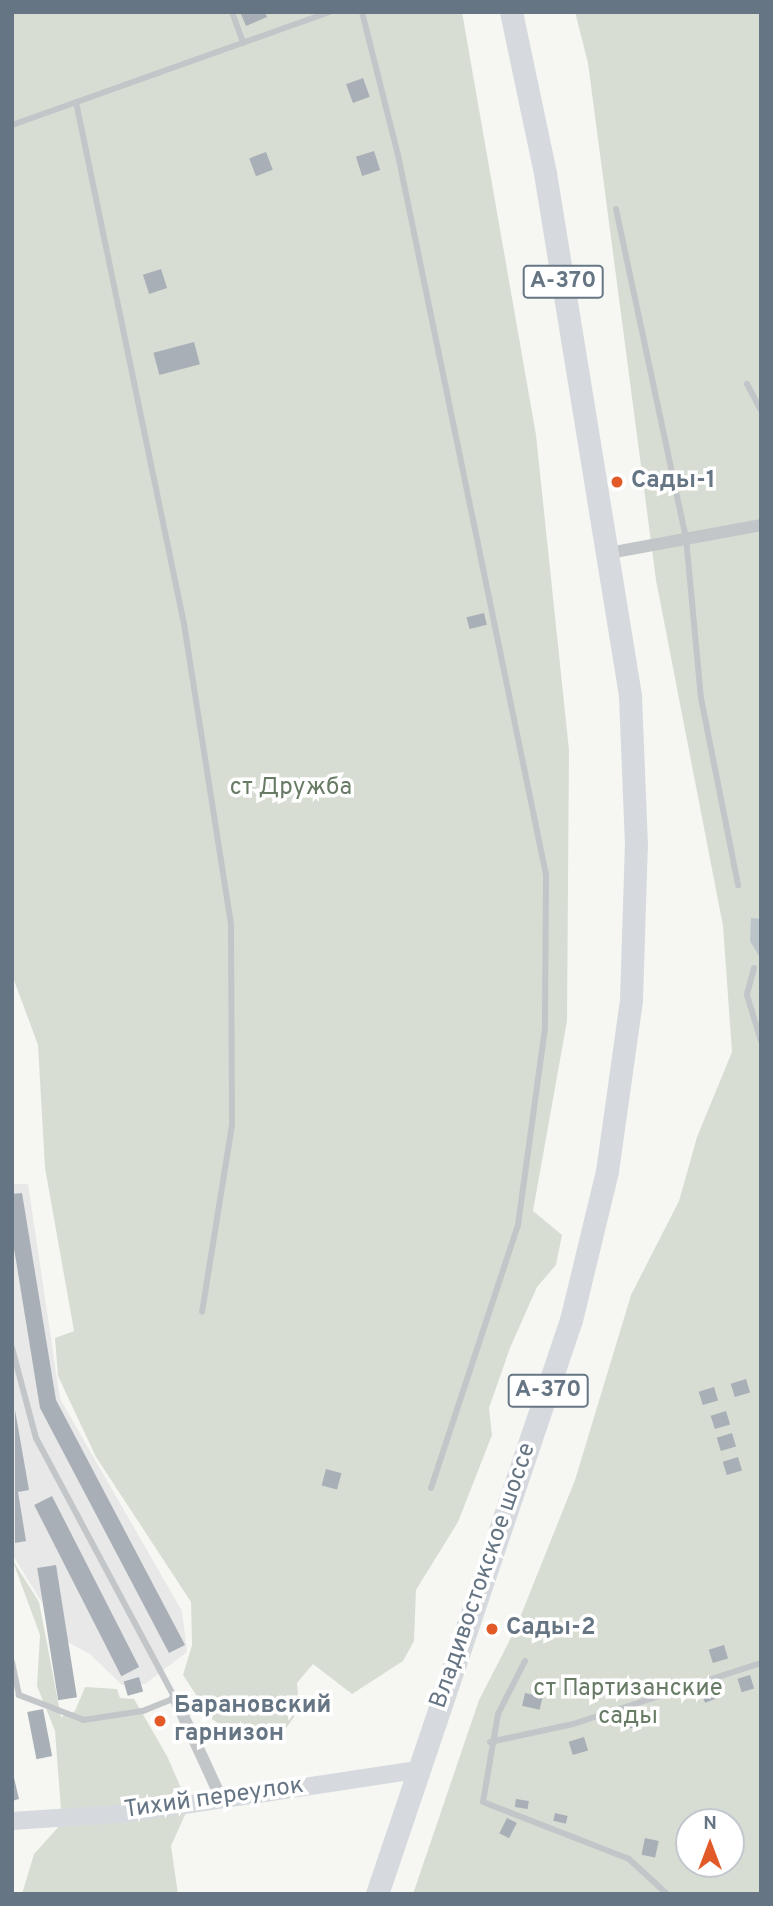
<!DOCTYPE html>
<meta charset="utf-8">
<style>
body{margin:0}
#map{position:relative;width:773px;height:1906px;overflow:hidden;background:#f6f7f3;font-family:Overpass,sans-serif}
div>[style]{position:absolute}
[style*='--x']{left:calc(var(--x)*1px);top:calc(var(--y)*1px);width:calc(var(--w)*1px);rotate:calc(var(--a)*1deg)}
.built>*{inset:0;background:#e7e8e7}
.green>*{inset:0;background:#d8ddd4}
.water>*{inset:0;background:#bac4c9}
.building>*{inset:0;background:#a8afb6;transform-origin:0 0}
.lane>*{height:6px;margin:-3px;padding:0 3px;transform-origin:3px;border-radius:3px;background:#c2c6c9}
.street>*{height:12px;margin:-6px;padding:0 6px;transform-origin:6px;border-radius:6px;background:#c2c6c9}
.secondary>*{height:18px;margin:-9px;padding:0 9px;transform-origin:9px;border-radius:9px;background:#d6dade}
.highway>*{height:23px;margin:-11.5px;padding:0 11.5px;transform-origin:11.5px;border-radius:11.5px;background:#d6dade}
.dots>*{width:19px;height:19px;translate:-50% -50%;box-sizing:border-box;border:4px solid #fff;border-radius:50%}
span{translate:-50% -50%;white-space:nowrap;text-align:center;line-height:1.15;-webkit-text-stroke:7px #fff;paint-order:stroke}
.shield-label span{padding:2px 5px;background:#fff;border:2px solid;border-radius:5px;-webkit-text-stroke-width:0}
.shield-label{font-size:23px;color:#667584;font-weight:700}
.poi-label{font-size:24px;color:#667584;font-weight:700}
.left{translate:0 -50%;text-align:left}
.park-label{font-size:24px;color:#687b65}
.street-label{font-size:24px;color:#667584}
.frame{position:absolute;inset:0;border:14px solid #667584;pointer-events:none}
.north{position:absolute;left:675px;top:1808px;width:70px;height:70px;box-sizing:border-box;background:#fff;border:2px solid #c2c8ce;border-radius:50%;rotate:0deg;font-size:19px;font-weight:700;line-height:28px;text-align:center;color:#667584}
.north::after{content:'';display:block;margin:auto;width:24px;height:32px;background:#e25a28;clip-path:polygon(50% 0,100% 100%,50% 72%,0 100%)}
</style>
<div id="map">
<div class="built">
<i style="clip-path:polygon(12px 1184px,28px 1184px,60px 1399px,182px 1611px,187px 1652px,145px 1684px,122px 1685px,90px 1654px,66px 1641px,12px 1554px)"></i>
</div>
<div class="green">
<i style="clip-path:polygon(12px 12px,462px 12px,536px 435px,569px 750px,567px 1021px,533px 1211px,562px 1235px,556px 1265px,537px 1287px,510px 1348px,489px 1408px,492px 1435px,458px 1522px,416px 1590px,414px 1641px,403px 1661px,352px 1694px,313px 1664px,297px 1683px,299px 1710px,282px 1734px,244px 1741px,212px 1719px,183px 1675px,192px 1645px,191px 1602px,96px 1457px,58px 1376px,55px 1338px,74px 1331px,45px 1168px,38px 1045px,12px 975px)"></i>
<i style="clip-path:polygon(evenodd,575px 12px,761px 12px,761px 1894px,413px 1894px,479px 1700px,515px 1630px,575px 1480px,631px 1295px,679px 1201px,697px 1137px,732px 1052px,723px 926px,656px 580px,588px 63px,575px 12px,689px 1822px,731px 1822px,731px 1864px,689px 1864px,689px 1822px)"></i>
<i style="clip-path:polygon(12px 1559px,39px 1602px,61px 1717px,75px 1711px,85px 1687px,117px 1689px,120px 1698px,134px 1699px,167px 1756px,189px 1806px,171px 1846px,178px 1894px,22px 1894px,34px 1854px,62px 1823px,55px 1731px,37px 1686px,40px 1635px)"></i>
</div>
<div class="water">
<i style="clip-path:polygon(751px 918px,761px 919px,761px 959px,750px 941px)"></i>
</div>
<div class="building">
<i style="clip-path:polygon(247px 12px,265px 12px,267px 17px,246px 26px,241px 14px)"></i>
<i style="left:363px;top:78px;width:20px;height:18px;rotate:70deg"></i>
<i style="left:374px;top:151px;width:20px;height:19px;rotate:72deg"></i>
<i style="left:266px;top:152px;width:19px;height:18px;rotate:69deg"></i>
<i style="left:161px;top:269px;width:20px;height:19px;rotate:72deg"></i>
<i style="left:194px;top:342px;width:23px;height:42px;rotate:75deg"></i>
<i style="left:484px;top:613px;width:12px;height:18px;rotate:76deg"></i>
<i style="clip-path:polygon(22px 1193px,56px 1400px,185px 1645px,169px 1653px,40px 1408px,12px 1236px,12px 1194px)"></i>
<i style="left:746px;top:1379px;width:14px;height:16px;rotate:73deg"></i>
<i style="left:714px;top:1387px;width:14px;height:16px;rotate:73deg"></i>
<i style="clip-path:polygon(15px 1410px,29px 1490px,18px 1492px,26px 1541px,15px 1543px)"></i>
<i style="left:726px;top:1411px;width:14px;height:16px;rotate:73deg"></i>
<i style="left:732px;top:1433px;width:14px;height:16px;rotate:73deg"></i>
<i style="left:738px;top:1457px;width:14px;height:16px;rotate:73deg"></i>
<i style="left:326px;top:1469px;width:16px;height:17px;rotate:15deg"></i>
<i style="left:52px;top:1496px;width:192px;height:20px;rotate:63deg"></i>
<i style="left:56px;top:1565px;width:134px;height:19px;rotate:81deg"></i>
<i style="left:724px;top:1645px;width:14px;height:16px;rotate:73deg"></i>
<i style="left:750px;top:1675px;width:14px;height:13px;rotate:73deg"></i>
<i style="left:139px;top:1677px;width:15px;height:16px;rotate:74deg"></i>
<i style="left:715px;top:1684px;width:14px;height:16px;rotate:69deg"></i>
<i style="left:525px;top:1693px;width:18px;height:13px;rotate:13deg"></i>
<i style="left:43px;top:1709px;width:48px;height:16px;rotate:79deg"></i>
<i style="left:636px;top:1712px;width:14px;height:16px;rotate:73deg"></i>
<i style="left:584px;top:1737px;width:14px;height:16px;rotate:73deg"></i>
<i style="clip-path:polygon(12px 1769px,19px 1799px,12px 1801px)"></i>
<i style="left:516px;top:1799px;width:13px;height:8px;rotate:9deg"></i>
<i style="left:555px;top:1813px;width:13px;height:8px;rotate:13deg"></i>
<i style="left:507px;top:1818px;width:11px;height:17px;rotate:27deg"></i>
<i style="left:645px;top:1838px;width:14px;height:17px;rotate:12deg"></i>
</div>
<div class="lane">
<i style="--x:232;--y:12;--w:33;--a:70"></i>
<i style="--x:362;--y:12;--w:147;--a:75.9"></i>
<i style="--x:398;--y:155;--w:735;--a:78.38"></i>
<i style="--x:546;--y:875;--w:153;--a:90.4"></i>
<i style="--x:545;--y:1028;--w:199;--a:97.8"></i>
<i style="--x:518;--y:1225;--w:277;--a:108.3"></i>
<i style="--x:76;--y:102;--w:533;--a:78.31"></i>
<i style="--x:184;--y:624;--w:304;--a:81.1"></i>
<i style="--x:231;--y:924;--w:201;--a:89.7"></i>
<i style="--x:232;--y:1125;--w:189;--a:99.1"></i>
<i style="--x:12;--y:125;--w:337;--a:-19.6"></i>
<i style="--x:616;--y:209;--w:335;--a:78"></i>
<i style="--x:686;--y:537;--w:162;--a:84.7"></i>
<i style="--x:701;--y:698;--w:191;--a:78.8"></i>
<i style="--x:747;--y:384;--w:30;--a:62"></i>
<i style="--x:754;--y:968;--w:28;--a:105"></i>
<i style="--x:747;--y:995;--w:48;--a:73.1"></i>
<i style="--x:12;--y:1348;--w:93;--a:75.1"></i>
<i style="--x:36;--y:1438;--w:295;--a:61.9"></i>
<i style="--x:175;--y:1698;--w:35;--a:158"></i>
<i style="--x:142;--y:1711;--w:59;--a:171.2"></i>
<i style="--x:84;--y:1720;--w:70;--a:-159"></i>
<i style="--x:19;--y:1695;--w:34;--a:-102"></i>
<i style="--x:525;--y:1661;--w:59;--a:117"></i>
<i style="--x:498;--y:1714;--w:89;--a:99.7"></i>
<i style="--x:483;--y:1802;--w:157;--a:21.3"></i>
<i style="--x:629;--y:1859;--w:52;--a:42.6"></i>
<i style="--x:490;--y:1742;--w:85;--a:-12.2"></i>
<i style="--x:573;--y:1724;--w:198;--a:-18"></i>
</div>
<div class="street">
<i style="--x:609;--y:553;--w:155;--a:-10.4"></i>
<i style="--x:175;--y:1698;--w:110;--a:65.3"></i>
</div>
<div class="secondary">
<i style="--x:12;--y:1821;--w:120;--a:-3.8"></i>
<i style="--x:132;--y:1813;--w:287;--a:-8.6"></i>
</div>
<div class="highway">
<i style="--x:377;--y:1894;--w:606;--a:-71.33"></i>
<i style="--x:571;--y:1320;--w:153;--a:-76.4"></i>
<i style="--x:607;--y:1171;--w:173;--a:-82"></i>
<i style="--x:631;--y:1000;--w:155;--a:-88.2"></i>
<i style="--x:636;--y:845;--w:150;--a:-92.3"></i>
<i style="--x:630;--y:695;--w:529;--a:-99.25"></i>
<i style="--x:545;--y:173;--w:165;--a:-101.9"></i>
</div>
<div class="dots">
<i style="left:617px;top:482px;background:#e25a28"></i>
<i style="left:492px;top:1629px;background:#e25a28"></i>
<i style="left:160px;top:1721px;background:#e25a28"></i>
</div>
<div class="shield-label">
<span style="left:563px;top:282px">А-370</span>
<span style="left:548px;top:1391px">А-370</span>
</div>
<div class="poi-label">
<span class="left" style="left:631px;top:482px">Сады-1</span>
<span class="left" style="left:506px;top:1629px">Сады-2</span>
<span class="left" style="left:174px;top:1721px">Барановский<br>гарнизон</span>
</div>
<div class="park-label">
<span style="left:291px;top:789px">ст Дружба</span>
<span style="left:628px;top:1704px">ст Партизанские<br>сады</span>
</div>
<div class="street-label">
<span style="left:484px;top:1576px;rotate:-71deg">Владивостокское шоссе</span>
<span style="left:214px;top:1799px;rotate:-8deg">Тихий переулок</span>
</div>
<div class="frame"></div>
<div class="north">N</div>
</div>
